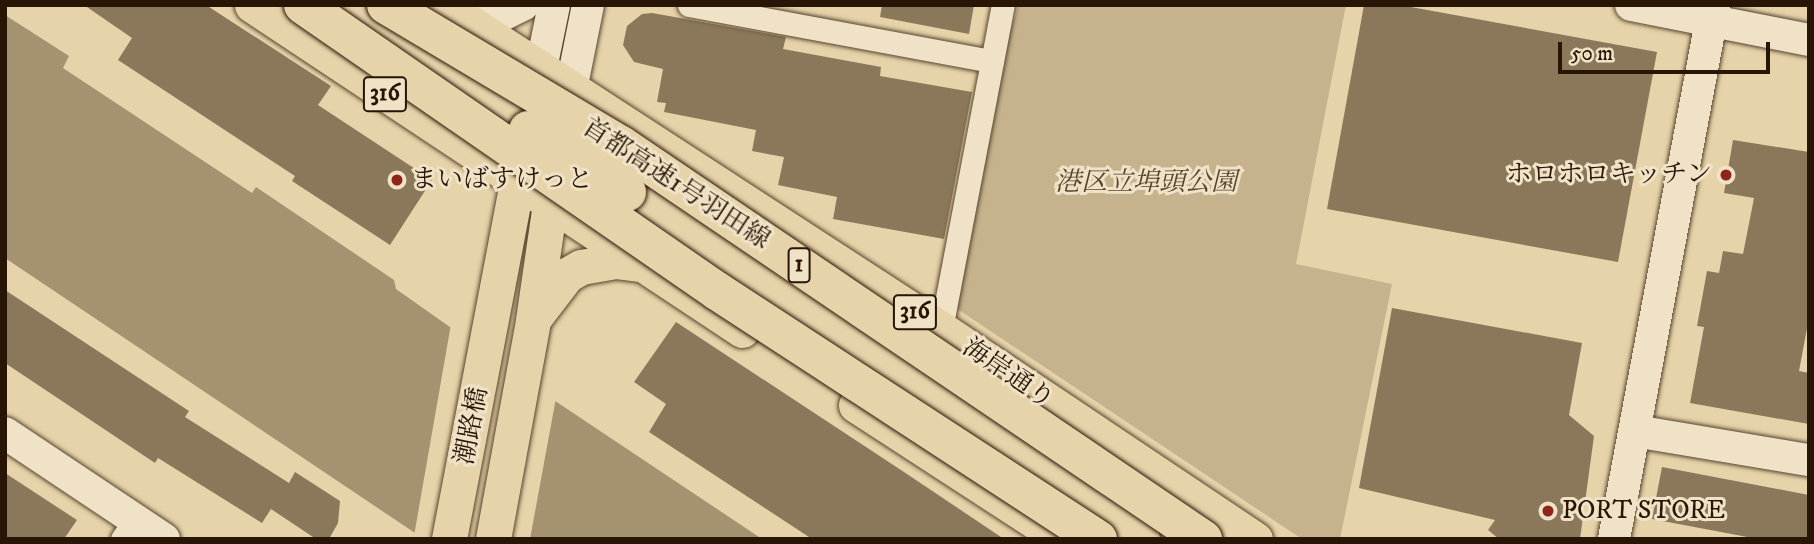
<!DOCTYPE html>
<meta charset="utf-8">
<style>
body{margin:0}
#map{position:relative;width:1814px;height:544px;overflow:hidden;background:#e6d3a9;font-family:"IM FELL DW Pica","Noto Serif JP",serif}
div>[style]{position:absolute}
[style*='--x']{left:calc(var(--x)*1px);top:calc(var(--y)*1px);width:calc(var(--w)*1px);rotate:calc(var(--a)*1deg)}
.green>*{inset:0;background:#c6b38d}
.water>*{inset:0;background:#a59271}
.pier>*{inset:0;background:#e6d3a9}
.building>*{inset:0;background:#8b785a}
.roads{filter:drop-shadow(0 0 2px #58442e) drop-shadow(0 0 2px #58442e)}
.street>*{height:23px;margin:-11.5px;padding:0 11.5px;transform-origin:11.5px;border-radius:11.5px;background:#efe2c7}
.secondary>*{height:32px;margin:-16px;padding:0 16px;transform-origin:16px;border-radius:16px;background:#efe2c7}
.primary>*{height:35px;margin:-17.5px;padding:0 17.5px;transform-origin:17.5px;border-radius:17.5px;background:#e6d3a9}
.highway>*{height:38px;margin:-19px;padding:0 19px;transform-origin:19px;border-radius:19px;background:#e6d3a9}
.bridges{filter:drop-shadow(0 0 2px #281505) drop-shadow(0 0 2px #281505)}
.highway-bridge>*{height:38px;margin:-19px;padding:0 19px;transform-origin:19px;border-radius:19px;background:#e6d3a9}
.dots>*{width:19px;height:19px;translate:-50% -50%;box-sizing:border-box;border:4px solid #efe2c7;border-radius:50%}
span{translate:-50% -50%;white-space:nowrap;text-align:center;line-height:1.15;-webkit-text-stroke:6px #efe2c7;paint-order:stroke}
.shield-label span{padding:2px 5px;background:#efe2c7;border:2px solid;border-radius:5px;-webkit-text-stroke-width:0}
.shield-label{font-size:24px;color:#281505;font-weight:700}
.poi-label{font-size:26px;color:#281505}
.right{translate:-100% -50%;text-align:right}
.left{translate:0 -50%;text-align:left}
.park-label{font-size:26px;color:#57442e;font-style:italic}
.street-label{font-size:26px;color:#281505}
.frame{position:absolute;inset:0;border:7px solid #281505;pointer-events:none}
.scale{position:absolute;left:1558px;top:42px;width:212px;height:32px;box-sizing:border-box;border:4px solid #281505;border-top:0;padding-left:9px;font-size:21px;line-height:24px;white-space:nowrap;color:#281505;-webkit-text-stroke:5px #efe2c7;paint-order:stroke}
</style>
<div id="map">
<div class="green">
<i style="clip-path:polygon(1019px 5px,1346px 5px,1296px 264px,1392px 284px,1340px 539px,1302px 539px,956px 308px,1007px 40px)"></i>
</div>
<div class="water">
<i style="clip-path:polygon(5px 15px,69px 56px,63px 68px,252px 193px,256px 187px,394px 280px,396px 289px,457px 332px,458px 336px,762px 539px,424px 539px,5px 258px)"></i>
</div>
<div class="pier">
<i style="clip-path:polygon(451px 324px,461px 334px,556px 398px,530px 539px,418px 539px,414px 536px)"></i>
</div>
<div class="building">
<i style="clip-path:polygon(84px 5px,206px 5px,331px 86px,318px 105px,432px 180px,390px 245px,292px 181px,295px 176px,118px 60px,132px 38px)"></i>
<i style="clip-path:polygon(882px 5px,974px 5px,969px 34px,880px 17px)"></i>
<i style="clip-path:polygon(1364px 5px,1400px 5px,1657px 52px,1618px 262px,1327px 209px)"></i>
<i style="clip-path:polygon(652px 13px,786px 37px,783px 49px,881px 67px,880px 76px,972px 92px,944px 239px,833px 219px,837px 197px,778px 185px,784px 157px,752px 151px,756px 130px,664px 112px,666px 103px,657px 102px,663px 69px,634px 62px,623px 45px,627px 26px,642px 14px)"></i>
<i style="clip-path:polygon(1733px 140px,1809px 152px,1809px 318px,1799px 371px,1809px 373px,1809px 424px,1690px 403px,1704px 327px,1697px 326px,1707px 271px,1719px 273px,1723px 251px,1743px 254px,1754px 198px,1724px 193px)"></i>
<i style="clip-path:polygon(5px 290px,189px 411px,185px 417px,289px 483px,295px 472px,340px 501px,338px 523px,329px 539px,316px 539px,271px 509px,262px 523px,158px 458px,155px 463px,5px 363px)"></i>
<i style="clip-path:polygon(1392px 308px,1582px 343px,1569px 415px,1594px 436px,1580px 539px,1499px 539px,1488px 530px,1495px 520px,1359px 488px)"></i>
<i style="clip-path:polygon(676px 322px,907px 474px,1004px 539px,812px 539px,649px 432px,666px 404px,634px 382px)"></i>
<i style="clip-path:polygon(1662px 467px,1809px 495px,1809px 539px,1758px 539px,1652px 519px)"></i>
<i style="clip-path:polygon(5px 473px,77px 520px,64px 539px,5px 539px)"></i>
</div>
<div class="roads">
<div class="street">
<i style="--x:689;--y:5;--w:308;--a:10.5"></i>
<i style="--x:941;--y:329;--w:330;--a:-79.2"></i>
<i style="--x:122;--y:539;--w:23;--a:-56"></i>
</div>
<div class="secondary">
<i style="--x:1631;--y:5;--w:181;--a:11.1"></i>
<i style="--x:455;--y:12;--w:25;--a:16"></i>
<i style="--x:479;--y:19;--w:19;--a:-6"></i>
<i style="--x:498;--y:17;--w:28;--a:-26"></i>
<i style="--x:536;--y:93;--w:90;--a:-78.4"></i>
<i style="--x:567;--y:110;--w:107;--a:-78.7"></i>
<i style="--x:1635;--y:431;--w:176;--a:9.5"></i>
<i style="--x:5;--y:433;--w:191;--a:33.7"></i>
<i style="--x:1614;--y:539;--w:543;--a:-79.39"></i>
</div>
<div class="primary">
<i style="--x:252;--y:5;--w:588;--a:33.55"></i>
<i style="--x:443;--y:5;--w:594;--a:33.05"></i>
<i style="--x:941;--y:329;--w:378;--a:33.8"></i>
<i style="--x:535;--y:317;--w:53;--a:-52.7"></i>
<i style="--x:567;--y:275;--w:16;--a:-30"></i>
<i style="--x:581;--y:267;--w:35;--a:-10"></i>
<i style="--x:615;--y:261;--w:26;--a:7"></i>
<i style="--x:856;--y:405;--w:246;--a:33"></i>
<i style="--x:449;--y:539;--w:361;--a:-79.2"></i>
<i style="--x:493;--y:539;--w:223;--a:-79.6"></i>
<i style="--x:533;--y:320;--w:117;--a:-81.7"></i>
</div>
<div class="highway">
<i style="--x:627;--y:192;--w:620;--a:34.02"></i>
</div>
</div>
<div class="bridges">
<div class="highway-bridge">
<i style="--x:303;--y:5;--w:503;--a:34.64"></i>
<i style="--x:717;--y:291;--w:455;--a:33.1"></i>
<i style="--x:386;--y:5;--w:274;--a:30.8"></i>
<i style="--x:621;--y:145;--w:703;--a:34.1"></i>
<i style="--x:528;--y:130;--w:117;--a:32.1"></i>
</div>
</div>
<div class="dots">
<i style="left:1726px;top:175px;background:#8f2418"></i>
<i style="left:397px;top:180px;background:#8f2418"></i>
<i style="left:1548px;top:511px;background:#8f2418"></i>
</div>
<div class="shield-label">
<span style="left:385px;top:94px">316</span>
<span style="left:799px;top:265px">1</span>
<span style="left:915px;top:312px">316</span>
</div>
<div class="poi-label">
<span class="right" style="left:1712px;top:175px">ホロホロキッチン</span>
<span class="left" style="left:411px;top:180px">まいばすけっと</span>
<span class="left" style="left:1562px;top:511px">PORT STORE</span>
</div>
<div class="park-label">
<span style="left:1146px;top:183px">港区立埠頭公園</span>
</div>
<div class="street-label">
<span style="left:676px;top:184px;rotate:33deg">首都高速1号羽田線</span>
<span style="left:1008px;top:374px;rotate:34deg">海岸通り</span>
<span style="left:472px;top:426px;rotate:-79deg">潮路橋</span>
</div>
<div class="frame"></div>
<div class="scale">50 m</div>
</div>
